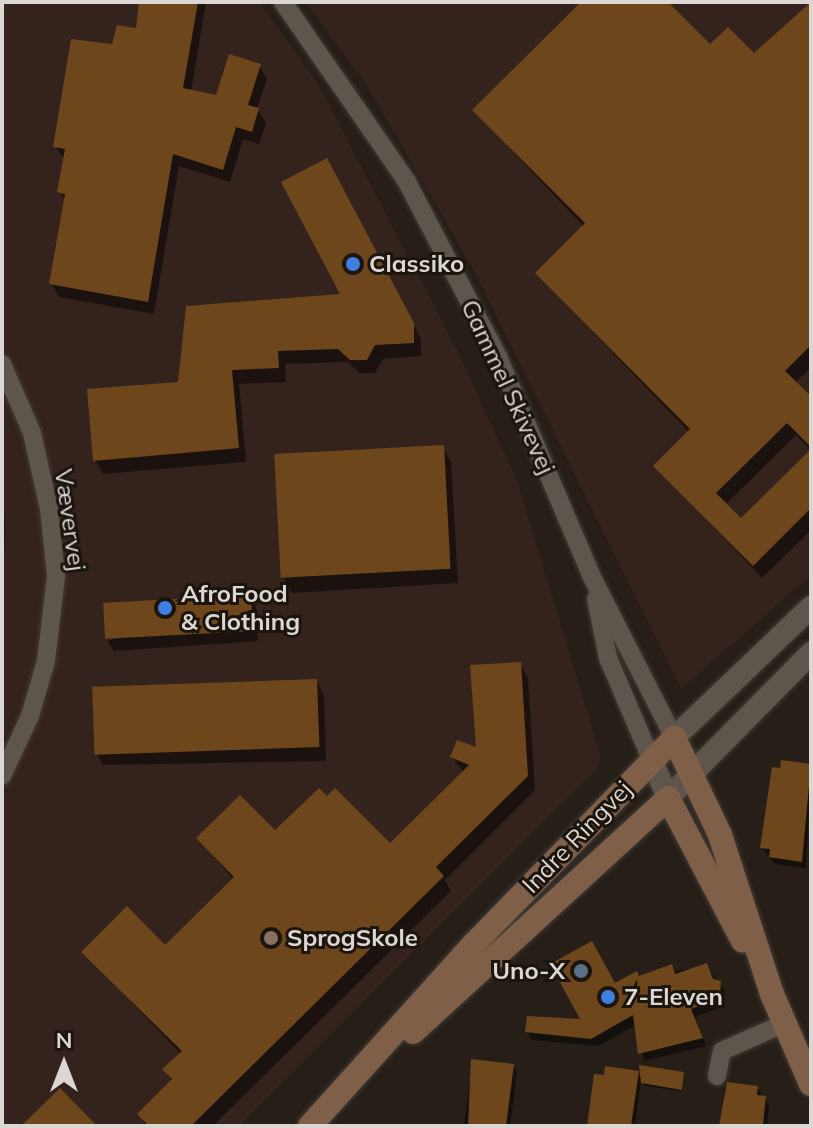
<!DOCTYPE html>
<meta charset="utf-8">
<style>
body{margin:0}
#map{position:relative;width:813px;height:1128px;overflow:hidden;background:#261e17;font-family:Mulish,sans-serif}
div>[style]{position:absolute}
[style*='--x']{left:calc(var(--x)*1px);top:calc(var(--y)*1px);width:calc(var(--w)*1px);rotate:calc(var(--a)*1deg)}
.industrial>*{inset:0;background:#34221d}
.shadow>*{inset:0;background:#0007}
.building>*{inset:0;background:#6e461c;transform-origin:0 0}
.roads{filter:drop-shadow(0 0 2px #403a35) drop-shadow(0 0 2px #403a35)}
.minor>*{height:18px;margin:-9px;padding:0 9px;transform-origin:9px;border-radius:9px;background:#5e554d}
.tertiary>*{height:22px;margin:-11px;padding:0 11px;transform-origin:11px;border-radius:11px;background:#5e554d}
.secondary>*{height:24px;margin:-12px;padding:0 12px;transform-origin:12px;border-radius:12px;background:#805f49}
.dots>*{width:22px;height:22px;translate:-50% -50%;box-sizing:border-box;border:4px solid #1c150e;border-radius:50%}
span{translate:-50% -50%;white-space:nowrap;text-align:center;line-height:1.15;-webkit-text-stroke:6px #1c150e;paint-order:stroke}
.poi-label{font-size:24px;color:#dcd7d2;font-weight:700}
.left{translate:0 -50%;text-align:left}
.right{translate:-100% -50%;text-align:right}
.street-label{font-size:24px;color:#dcd7d2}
.frame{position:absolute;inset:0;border:4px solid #dcd7d2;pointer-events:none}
.north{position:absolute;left:24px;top:1024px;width:80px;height:80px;-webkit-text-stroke:6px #1c150e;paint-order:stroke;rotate:0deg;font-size:22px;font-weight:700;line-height:32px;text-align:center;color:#dcd7d2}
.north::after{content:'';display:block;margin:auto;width:28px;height:36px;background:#dcd7d2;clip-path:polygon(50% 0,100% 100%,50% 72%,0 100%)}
</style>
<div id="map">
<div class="industrial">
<i style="clip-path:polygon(2px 2px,259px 2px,316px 80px,457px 350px,518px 483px,601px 757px,596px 770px,239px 1126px,2px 1126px)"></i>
<i style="clip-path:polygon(305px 2px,811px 2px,811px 575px,681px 689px,473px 269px,366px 84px)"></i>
</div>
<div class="shadow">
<i style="clip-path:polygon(141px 2px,206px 2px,191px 92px,217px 97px,259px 66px,267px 79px,257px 109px,266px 123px,259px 144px,243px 139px,230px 182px,179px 166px,154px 314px,59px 297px,51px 283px,66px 202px,60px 192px,65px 160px,55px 146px,114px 46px,138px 30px)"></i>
<i style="clip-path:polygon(584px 2px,665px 2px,710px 47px,754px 56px,811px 2px,811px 367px,795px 383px,811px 399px,811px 451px,796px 435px,725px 505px,741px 521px,811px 452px,811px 530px,762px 578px,656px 466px,689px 432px,537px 274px,584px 227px,474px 110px)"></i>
<i style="clip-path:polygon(335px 175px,421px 339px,421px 356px,383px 359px,375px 373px,359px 373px,348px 362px,285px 364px,286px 382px,239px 384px,246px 462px,103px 474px,95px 460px,180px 383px,344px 296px)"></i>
<i style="clip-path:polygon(442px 447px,451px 461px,458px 583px,292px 593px,284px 579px)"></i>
<i style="clip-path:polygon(2px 514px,5px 519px,2px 636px)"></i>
<i style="clip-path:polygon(250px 597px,256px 607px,258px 641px,114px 651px,107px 641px)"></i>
<i style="clip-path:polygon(520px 664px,528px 678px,535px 790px,445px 880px,451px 891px,213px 1126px,146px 1126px,140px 1114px,172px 1082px,165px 1069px,181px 1054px,84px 952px,165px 948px,234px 880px,199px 839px,275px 833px,390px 846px,464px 773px,452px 757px,478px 750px)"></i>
<i style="clip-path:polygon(316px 681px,324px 695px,326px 761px,103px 765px,95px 751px)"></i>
<i style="clip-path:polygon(783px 762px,811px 766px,806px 868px,775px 864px,762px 848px)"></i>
<i style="clip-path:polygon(706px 965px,725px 992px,724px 1006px,695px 1017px,706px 1046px,644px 1061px,636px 1025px,598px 1046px,532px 1040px,527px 1031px,583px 1021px,614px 985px)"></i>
<i style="clip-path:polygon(473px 1061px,513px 1066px,517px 1073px,510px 1126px,464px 1126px)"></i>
<i style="clip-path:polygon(637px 1073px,643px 1082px,683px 1074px,683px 1091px,645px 1086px,641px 1080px,635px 1126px,589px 1126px)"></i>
<i style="clip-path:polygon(725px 1088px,757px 1088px,769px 1105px,767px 1126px,721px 1126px)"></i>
</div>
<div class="building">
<i style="clip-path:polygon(139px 2px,198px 2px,183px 88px,216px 95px,229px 54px,261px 64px,248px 105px,259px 108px,252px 132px,236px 127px,223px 170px,173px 154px,148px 302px,49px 284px,65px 194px,57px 192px,65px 149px,53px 147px,71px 39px,112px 44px,117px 25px,136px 28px)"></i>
<i style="clip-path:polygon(581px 2px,668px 2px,710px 44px,728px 27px,754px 53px,811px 2px,811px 345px,785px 371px,811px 396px,811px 447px,787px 423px,716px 493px,741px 518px,811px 449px,811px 508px,753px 566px,653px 466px,690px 429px,535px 273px,585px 223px,472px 110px)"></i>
<i style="clip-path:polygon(327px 158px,414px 323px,414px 343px,375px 345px,367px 360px,350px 360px,338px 349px,278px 351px,279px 368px,232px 370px,239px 448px,93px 461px,87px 389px,178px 382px,186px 306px,340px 294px,281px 182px)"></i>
<i style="left:444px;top:445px;width:124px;height:170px;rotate:87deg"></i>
<i style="left:251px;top:595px;width:36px;height:148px;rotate:87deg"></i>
<i style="clip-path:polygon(521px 662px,528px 776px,436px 867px,444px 876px,191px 1126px,149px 1126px,137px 1114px,172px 1079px,162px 1069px,182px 1051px,81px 952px,127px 906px,165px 945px,234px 877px,196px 838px,240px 795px,275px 830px,319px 788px,327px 796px,335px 788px,390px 843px,469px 765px,450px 757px,457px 740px,476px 747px,470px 665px)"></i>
<i style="left:317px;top:679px;width:68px;height:225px;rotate:88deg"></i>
<i style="clip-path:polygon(781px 760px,811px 764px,802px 862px,769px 857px,770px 849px,760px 848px,772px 767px,780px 768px)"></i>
<i style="clip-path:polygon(592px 941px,615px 983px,637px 971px,639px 976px,672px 964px,675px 974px,707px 963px,713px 979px,721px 981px,720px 998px,691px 1009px,703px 1038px,638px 1054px,633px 1015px,591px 1039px,525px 1032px,527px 1016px,580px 1019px,550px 964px)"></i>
<i style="clip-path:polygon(471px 1059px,514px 1064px,506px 1126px,468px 1126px)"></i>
<i style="clip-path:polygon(639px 1065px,684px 1072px,682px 1090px,641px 1083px)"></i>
<i style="clip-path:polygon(605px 1066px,639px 1071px,631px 1126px,587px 1126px,594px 1074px,604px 1075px)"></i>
<i style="clip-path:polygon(727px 1082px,758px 1086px,757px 1095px,766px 1096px,763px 1124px,719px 1126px)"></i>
<i style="clip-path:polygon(60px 1088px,97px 1126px,21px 1126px)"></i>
</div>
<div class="roads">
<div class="minor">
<i style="--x:283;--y:2;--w:219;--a:55.4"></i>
<i style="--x:407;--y:182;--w:199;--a:62.5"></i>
<i style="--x:499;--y:359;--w:237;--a:66.9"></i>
<i style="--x:592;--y:577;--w:181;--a:63"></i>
<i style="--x:2;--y:364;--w:75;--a:66.5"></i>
<i style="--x:32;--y:433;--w:78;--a:77.4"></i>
<i style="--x:49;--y:509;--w:67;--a:84"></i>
<i style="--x:56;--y:576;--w:86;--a:96.7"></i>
<i style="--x:46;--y:661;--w:57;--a:106.2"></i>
<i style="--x:30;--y:716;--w:66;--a:115"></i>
<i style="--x:596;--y:599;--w:60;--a:78.5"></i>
<i style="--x:608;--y:658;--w:112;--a:66.9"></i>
<i style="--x:717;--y:1076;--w:25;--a:-79"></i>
<i style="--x:722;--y:1051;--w:69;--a:-24"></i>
</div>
<div class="tertiary">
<i style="--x:674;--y:738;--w:190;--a:-43.7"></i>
<i style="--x:652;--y:761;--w:40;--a:66.6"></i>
<i style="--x:668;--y:798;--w:204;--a:-45.4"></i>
</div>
<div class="secondary">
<i style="--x:413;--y:1032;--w:346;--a:-42.5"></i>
<i style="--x:668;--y:798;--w:161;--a:62.3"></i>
<i style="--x:310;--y:1126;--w:244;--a:-48"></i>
<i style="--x:473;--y:945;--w:289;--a:-45.8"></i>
<i style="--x:674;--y:738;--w:107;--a:64.6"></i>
<i style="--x:720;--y:835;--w:167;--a:71.9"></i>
<i style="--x:772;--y:994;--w:98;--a:66.6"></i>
</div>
</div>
<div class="dots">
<i style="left:353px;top:264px;background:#3f7fe0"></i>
<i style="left:165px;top:608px;background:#3f7fe0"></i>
<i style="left:271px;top:938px;background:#8d6e63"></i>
<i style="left:581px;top:971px;background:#5c6f8a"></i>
<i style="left:608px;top:997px;background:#3f7fe0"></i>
</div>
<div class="poi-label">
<span class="left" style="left:369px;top:264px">Classiko</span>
<span class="left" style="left:181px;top:608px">AfroFood<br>&amp; Clothing</span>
<span class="left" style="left:287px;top:938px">SprogSkole</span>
<span class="right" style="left:565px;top:971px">Uno-X</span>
<span class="left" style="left:624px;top:997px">7-Eleven</span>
</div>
<div class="street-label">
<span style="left:508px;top:387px;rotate:65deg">Gammel Skivevej</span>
<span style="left:70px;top:520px;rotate:82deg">Vævervej</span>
<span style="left:577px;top:837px;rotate:-46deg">Indre Ringvej</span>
</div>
<div class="frame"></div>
<div class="north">N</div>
</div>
